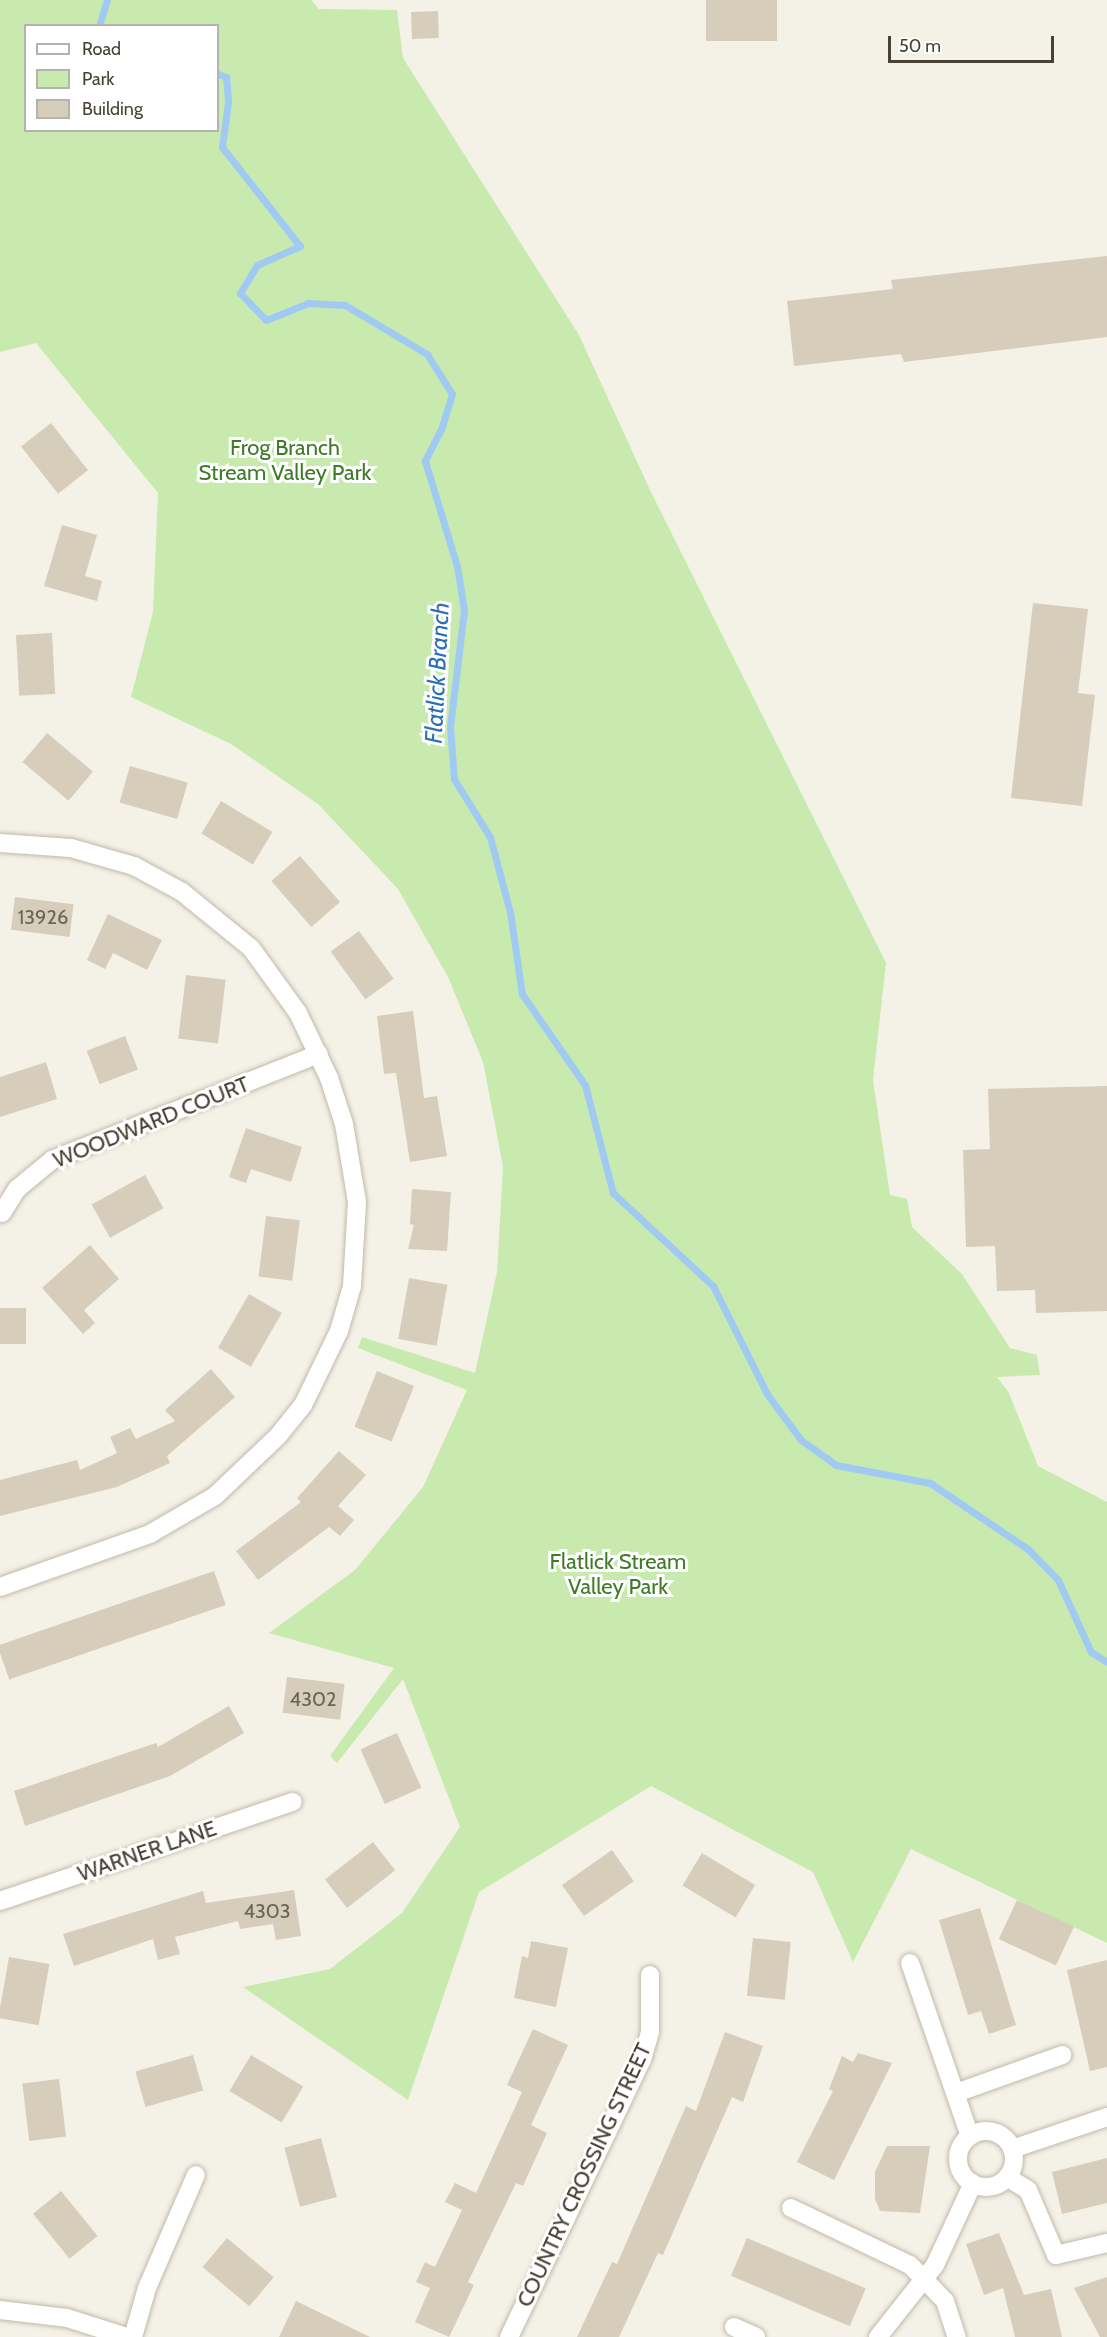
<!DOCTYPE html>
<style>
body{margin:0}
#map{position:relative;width:1107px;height:2337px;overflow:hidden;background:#f4f1e7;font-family:Cabin,sans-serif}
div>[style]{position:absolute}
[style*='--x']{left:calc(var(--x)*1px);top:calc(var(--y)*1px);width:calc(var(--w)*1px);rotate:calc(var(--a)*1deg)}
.green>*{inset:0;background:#c9eaae}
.stream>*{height:7px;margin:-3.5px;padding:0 3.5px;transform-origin:3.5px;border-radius:3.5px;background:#a1caf3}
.building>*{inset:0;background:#d6cebb;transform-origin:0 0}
.roads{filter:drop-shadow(0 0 2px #c0baa9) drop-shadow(0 0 2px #c0baa9)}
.street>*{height:18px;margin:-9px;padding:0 9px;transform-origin:9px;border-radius:9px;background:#fff}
.street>.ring{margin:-9px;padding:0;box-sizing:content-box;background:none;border:18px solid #fff;border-radius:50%}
span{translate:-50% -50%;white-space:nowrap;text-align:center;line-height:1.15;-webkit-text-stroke:6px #fff;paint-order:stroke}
.number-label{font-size:20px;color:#6b6556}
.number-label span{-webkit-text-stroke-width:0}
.park-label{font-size:22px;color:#3f7b26}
.street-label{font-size:22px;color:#474235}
.water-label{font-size:24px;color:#2b6fb7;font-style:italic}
.legend{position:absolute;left:24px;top:24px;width:195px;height:108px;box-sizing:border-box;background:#fff;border:2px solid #b5b3ae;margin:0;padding:8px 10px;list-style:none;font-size:18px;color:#474235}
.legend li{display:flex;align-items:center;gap:12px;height:30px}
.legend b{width:30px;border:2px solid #b5b3ae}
.scale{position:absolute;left:888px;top:36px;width:166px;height:27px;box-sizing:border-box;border:3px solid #474235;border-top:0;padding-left:8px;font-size:18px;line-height:21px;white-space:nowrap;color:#474235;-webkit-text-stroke:4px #fff;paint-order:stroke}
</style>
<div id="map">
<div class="green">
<i style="clip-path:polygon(evenodd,0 0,311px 0,319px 9px,397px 10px,403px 58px,579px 335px,650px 490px,886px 963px,873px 1080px,890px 1195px,907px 1199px,912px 1227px,962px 1274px,1010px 1348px,1037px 1355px,1040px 1375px,997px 1377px,1009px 1393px,1038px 1466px,1107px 1502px,1107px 1943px,911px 1849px,853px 1962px,813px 1872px,651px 1786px,479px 1892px,408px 2100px,243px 1987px,330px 1969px,402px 1913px,460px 1827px,403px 1679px,337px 1763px,330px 1756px,394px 1668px,269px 1633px,355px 1570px,423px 1487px,467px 1390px,358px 1348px,362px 1337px,475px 1373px,497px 1272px,503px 1166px,483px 1062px,448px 977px,398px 889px,318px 804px,231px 744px,131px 697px,153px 612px,158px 493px,36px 343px,0 352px,0 0,26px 26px,218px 26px,218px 130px,26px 130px,26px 26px)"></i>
</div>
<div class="stream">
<i style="--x:99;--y:26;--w:27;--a:-73"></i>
<i style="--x:218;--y:74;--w:9;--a:21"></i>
<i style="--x:226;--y:77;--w:25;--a:85"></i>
<i style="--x:228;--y:102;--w:45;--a:97.6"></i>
<i style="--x:222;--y:147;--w:126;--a:51.8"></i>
<i style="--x:300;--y:246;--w:47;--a:156.2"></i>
<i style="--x:257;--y:265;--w:33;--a:121"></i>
<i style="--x:240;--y:293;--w:37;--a:46"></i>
<i style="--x:266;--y:320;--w:45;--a:-22"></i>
<i style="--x:308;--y:303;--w:37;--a:3"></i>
<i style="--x:345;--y:305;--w:96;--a:30.9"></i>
<i style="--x:427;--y:354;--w:47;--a:58"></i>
<i style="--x:452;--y:394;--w:37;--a:107"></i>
<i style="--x:441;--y:429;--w:36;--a:117"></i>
<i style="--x:425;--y:461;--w:110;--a:73.1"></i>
<i style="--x:457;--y:566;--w:45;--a:81"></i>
<i style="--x:464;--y:610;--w:118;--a:96.8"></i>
<i style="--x:450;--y:727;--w:52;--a:85.6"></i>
<i style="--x:454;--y:779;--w:68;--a:58.2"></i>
<i style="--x:490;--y:837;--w:78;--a:75.1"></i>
<i style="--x:510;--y:912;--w:83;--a:81.7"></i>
<i style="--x:522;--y:994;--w:111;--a:55.3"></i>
<i style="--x:585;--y:1085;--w:112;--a:75.5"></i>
<i style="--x:613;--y:1193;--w:137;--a:42.9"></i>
<i style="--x:713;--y:1286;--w:121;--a:63.4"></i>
<i style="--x:767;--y:1394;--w:57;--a:53.5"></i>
<i style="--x:801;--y:1440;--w:43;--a:35.5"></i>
<i style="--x:836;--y:1465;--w:96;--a:10.8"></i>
<i style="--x:930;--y:1483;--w:118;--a:34"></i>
<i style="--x:1028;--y:1549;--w:43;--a:45.9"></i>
<i style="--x:1058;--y:1580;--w:79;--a:65.4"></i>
<i style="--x:1091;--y:1652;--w:19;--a:32"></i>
</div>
<div class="building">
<i style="left:706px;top:0;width:71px;height:41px"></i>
<i style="left:438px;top:11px;width:27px;height:27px;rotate:88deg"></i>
<i style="clip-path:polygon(1107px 256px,1107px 337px,904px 362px,901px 354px,794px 366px,787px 301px,893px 289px,891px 280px)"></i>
<i style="left:51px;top:423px;width:60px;height:38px;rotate:52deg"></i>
<i style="clip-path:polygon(62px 525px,97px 535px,85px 576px,102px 581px,97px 601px,44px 586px)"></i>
<i style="clip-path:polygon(1033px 603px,1088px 609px,1078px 693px,1095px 695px,1082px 806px,1011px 798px)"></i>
<i style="left:52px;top:633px;width:61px;height:36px;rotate:87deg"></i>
<i style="left:47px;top:733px;width:60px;height:38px;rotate:40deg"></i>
<i style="left:130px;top:766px;width:60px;height:38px;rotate:16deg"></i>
<i style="left:221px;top:801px;width:60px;height:38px;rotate:31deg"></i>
<i style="left:300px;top:856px;width:61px;height:38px;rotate:49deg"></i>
<i style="left:15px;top:897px;width:59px;height:33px;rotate:7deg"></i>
<i style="clip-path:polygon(108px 914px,162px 940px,147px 970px,113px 953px,105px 969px,87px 960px)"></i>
<i style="left:359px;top:931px;width:59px;height:35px;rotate:54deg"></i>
<i style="left:186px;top:975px;width:40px;height:64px;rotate:7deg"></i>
<i style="clip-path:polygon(413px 1011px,424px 1098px,437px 1096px,447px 1156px,410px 1162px,396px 1073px,384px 1074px,377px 1016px)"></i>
<i style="left:125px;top:1036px;width:36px;height:41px;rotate:69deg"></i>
<i style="clip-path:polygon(46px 1062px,57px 1099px,0 1117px,0 1077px)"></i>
<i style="clip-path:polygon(1107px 1086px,1107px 1311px,1036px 1313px,1035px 1290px,997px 1291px,995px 1246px,966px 1247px,963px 1150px,990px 1149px,988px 1089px)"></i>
<i style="clip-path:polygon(246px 1128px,302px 1147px,291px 1182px,251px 1169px,246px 1183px,229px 1177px)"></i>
<i style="left:145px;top:1175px;width:38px;height:61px;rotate:61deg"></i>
<i style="clip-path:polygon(412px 1189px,451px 1192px,447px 1251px,408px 1249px,414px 1225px,410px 1224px)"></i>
<i style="left:266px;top:1216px;width:34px;height:61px;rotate:7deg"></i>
<i style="clip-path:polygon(90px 1245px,119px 1279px,84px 1310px,95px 1323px,83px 1334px,42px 1288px)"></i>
<i style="left:409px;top:1278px;width:39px;height:62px;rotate:10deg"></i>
<i style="left:249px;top:1294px;width:38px;height:62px;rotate:30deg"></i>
<i style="left:0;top:1308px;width:26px;height:36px"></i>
<i style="clip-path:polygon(211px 1369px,235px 1397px,167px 1456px,170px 1463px,117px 1487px,0 1516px,0 1480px,77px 1460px,80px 1470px,117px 1453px,110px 1437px,130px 1428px,136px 1439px,175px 1421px,165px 1410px)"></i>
<i style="left:377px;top:1371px;width:40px;height:60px;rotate:22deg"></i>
<i style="clip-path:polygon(339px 1451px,366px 1475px,338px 1506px,354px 1520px,340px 1536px,329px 1527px,258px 1580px,236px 1551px,301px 1502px,297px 1498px)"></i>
<i style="left:214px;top:1571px;width:36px;height:229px;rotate:71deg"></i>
<i style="left:287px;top:1677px;width:58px;height:36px;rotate:7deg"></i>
<i style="clip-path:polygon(229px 1706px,244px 1733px,170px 1776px,25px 1826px,14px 1791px,156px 1743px,158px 1747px)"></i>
<i style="left:397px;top:1733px;width:60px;height:40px;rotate:66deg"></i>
<i style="left:373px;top:1842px;width:36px;height:61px;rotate:52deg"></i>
<i style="left:612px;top:1850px;width:38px;height:61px;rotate:55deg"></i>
<i style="left:702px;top:1853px;width:62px;height:38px;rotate:31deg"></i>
<i style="clip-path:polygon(294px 1890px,301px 1936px,276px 1940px,273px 1924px,240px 1929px,238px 1921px,175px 1937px,180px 1954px,158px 1960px,153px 1939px,74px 1966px,63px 1934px,203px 1891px,206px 1903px)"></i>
<i style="left:1017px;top:1900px;width:63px;height:43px;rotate:25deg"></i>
<i style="clip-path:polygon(980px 1908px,1016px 2025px,989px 2034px,981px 2011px,968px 2015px,939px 1920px)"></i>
<i style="left:753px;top:1938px;width:38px;height:58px;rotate:6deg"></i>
<i style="clip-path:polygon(531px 1941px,568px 1948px,556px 2007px,514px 1998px,522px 1956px,528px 1958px)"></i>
<i style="left:9px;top:1957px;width:41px;height:62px;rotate:10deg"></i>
<i style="clip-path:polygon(1107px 1960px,1107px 2067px,1090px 2071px,1067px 1970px)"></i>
<i style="clip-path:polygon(533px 2029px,568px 2045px,531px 2125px,547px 2133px,523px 2186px,516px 2183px,468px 2282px,474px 2285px,449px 2337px,415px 2322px,430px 2288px,416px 2282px,425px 2262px,435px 2267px,462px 2210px,445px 2202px,455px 2183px,476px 2193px,522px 2092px,507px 2085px)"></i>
<i style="clip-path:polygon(725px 2032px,763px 2046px,743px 2102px,732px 2097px,663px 2255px,658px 2253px,619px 2337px,577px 2337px,612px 2262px,617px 2264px,686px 2106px,696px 2111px)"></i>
<i style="clip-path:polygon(858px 2053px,892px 2063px,834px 2180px,797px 2162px,833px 2091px,829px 2089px,842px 2056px,853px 2062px)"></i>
<i style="left:193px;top:2055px;width:37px;height:60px;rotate:74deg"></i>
<i style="left:251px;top:2055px;width:61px;height:42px;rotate:31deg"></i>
<i style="left:59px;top:2079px;width:58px;height:37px;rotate:83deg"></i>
<i style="left:321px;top:2138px;width:61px;height:38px;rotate:75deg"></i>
<i style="clip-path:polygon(887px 2146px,930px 2146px,920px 2213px,880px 2211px,875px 2199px,875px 2172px)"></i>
<i style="clip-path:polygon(1107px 2158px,1107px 2203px,1062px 2214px,1052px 2172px)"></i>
<i style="left:61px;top:2191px;width:58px;height:36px;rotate:51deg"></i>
<i style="clip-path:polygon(999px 2233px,1024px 2295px,1051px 2289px,1062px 2337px,1015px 2337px,1003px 2288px,984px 2295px,966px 2244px)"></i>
<i style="left:227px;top:2238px;width:61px;height:38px;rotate:40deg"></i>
<i style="left:747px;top:2238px;width:129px;height:41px;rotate:23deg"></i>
<i style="clip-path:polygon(1107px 2277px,1107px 2337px,1100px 2337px,1074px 2288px)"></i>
<i style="clip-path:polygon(296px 2301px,370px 2337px,279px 2337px)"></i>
</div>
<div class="roads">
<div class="street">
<i style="--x:0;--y:843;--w:71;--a:4"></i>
<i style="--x:71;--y:848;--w:66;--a:15.9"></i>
<i style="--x:134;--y:866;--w:55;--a:28.4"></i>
<i style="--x:182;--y:892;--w:89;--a:39.1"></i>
<i style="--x:251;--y:948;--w:80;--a:54.1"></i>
<i style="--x:298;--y:1013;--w:72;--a:64.5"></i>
<i style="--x:329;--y:1078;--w:48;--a:71.9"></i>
<i style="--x:344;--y:1124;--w:79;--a:80.5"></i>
<i style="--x:357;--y:1202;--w:84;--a:93.4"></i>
<i style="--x:352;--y:1286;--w:47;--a:106.1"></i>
<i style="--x:339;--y:1331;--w:82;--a:115.9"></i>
<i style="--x:303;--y:1405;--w:40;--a:129"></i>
<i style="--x:278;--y:1436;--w:87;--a:136.4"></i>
<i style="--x:215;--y:1496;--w:75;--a:149.7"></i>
<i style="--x:150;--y:1534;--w:159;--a:160.5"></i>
<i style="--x:2;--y:1213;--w:28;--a:-58"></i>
<i style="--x:17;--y:1189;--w:45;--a:-39.6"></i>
<i style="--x:52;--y:1160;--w:287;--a:-21.7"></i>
<i style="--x:0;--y:1901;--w:309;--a:-18.7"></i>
<i style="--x:910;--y:1963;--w:183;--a:70.9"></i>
<i style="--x:956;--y:2093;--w:113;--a:-19.7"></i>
<i class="ring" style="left:958px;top:2131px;width:38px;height:38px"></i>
<i style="--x:1012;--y:2149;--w:100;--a:-18.6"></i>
<i style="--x:1007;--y:2177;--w:25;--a:32"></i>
<i style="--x:1028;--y:2190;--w:71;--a:66.7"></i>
<i style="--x:1056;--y:2255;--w:52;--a:-13.2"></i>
<i style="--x:791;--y:2208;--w:132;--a:25.6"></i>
<i style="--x:910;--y:2265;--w:50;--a:45.8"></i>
<i style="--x:945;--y:2301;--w:38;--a:72"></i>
<i style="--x:0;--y:2310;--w:67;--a:6.8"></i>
<i style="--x:67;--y:2318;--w:63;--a:17.6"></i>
<i style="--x:734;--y:2327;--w:24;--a:24"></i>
<i style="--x:133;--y:2337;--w:51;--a:-74.1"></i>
<i style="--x:147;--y:2288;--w:123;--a:-66.6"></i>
<i style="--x:509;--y:2337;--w:307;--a:-64.4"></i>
<i style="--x:642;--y:2060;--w:29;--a:-74"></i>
<i style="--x:650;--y:2032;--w:57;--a:-90"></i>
<i style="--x:878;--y:2337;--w:92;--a:-51.6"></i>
<i style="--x:935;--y:2265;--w:90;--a:-65.1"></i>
</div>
</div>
<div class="number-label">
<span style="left:43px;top:917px">13926</span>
<span style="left:313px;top:1699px">4302</span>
<span style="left:267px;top:1911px">4303</span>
</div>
<div class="park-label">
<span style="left:285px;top:460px">Frog Branch<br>Stream Valley Park</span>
<span style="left:618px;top:1574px">Flatlick Stream<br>Valley Park</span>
</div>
<div class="street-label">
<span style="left:151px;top:1122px;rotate:-22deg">WOODWARD COURT</span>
<span style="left:147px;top:1851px;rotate:-19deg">WARNER LANE</span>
<span style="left:584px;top:2175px;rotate:-65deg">COUNTRY CROSSING STREET</span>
</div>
<div class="water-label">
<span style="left:437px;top:673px;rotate:-87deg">Flatlick Branch</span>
</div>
<ul class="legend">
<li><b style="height:8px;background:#fff"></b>Road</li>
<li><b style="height:16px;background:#c9eaae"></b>Park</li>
<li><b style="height:16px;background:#d6cebb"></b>Building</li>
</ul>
<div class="scale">50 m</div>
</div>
